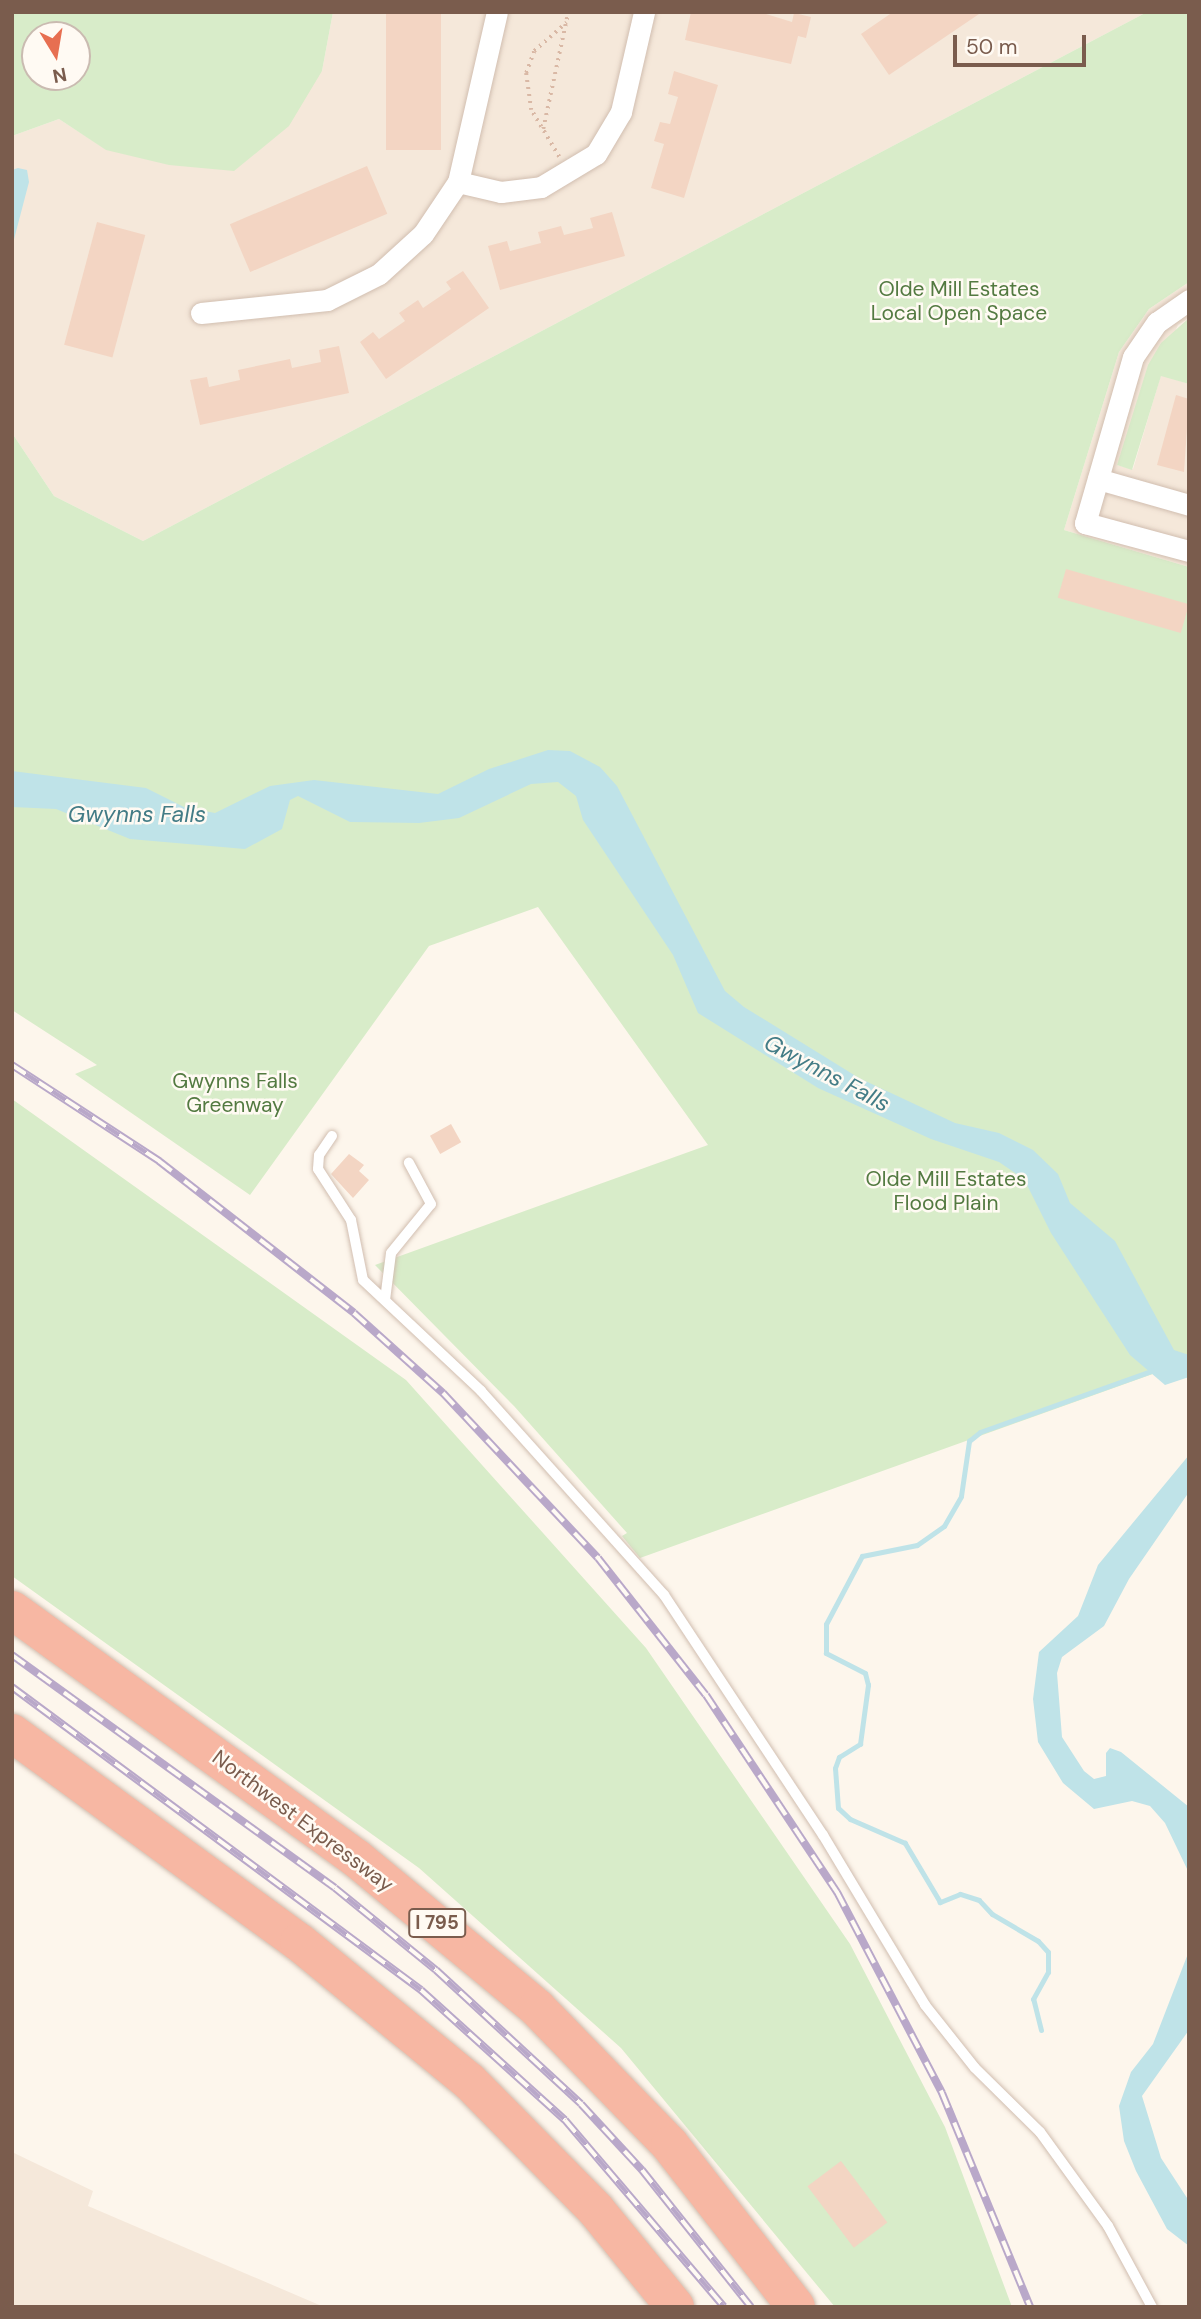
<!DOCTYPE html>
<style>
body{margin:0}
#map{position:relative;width:1201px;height:2319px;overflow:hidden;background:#fdf6ec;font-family:"DM Sans",sans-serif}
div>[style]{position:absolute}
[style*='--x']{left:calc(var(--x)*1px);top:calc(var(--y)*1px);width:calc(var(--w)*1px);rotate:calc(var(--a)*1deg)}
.residential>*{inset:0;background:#f5e8da}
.green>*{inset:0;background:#d8ecc9}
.water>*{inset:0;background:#bfe3e8}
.stream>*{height:5px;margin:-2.5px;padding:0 2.5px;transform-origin:2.5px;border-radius:2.5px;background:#bfe3e8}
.building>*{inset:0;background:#f3d5c3;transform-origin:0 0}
.path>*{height:3.5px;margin-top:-1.75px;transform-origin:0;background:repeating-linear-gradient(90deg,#d9b8a5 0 2px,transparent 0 7px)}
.roads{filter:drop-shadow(0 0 2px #d1beb0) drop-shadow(0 0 2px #d1beb0)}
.lane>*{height:10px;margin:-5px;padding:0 5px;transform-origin:5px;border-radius:5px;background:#fff}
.street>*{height:21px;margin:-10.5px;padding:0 10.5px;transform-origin:10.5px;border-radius:10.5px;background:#fff}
.highway>*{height:38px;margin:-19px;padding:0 19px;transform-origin:19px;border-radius:19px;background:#f7b7a3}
.rail>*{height:8px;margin-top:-4px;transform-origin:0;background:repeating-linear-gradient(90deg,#fffaf3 0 16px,#b9a8c9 0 32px);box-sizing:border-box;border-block:2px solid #b9a8c9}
span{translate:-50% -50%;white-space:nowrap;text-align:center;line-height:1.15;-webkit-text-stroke:5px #fffaf3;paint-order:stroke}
.shield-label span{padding:2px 5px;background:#fffaf3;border:2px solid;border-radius:5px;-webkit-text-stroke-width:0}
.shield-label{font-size:19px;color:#7a5c4d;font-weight:700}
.park-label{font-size:21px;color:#537a41}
.street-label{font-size:21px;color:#7a5c4d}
.water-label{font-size:23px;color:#437c86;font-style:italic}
.frame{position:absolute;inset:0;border:14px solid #7a5c4d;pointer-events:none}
.north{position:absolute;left:21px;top:21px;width:70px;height:70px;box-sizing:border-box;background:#fffaf3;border:2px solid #cabbb1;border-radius:50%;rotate:169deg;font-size:19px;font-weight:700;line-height:28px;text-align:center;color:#7a5c4d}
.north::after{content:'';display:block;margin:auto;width:24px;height:32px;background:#e76f51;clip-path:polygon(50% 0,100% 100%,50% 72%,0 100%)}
.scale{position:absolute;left:953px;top:35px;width:133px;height:32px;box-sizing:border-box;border:4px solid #7a5c4d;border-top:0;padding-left:9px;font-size:21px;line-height:24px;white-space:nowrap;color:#7a5c4d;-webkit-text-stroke:5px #fffaf3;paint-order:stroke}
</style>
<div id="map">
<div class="residential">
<i style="clip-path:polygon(333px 12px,1147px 12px,143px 541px,54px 496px,12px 433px,12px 136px,59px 119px,107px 150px,322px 71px)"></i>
<i style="clip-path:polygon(1189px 282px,1189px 318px,1178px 325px,1117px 465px,1133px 469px,1161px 375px,1189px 384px,1189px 567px,1064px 530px,1119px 352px,1149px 309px)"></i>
<i style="clip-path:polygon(12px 2152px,93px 2191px,88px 2206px,324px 2307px,12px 2307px)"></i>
</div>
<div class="green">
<i style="clip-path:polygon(evenodd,12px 12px,333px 12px,322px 71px,289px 126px,234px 171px,169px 165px,106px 150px,59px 119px,12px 136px,12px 12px,77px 35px,77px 77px,35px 77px,35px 35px,77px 35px)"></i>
<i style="clip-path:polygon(1147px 12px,1189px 12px,1189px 282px,1149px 309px,1119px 352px,1064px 530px,1189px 567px,1189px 1361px,640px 1558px,622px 1536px,627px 1533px,514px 1406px,375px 1265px,708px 1145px,538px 907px,429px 946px,250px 1195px,75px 1074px,97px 1065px,12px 1010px,12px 433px,54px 496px,143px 541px)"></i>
<i style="clip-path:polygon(1189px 318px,1189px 384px,1161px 376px,1132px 470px,1117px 465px,1148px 365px,1161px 343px)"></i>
<i style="clip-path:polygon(12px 1099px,406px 1380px,646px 1648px,850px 1944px,945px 2127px,1012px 2307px,835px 2307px,621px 2048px,419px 1868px,12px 1576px)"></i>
</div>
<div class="water">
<i style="clip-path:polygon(18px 168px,27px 170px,29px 182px,12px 247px,12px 170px)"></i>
<i style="clip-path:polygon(548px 750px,570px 751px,600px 767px,617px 786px,725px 991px,744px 1007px,859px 1078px,955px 1123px,999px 1133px,1033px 1150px,1058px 1174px,1070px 1203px,1115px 1241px,1174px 1350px,1189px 1355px,1189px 1377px,1165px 1385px,1130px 1355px,1051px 1233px,1024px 1179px,999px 1162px,931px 1139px,818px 1088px,698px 1013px,673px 955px,583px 820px,576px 796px,558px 782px,531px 784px,459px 818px,419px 823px,350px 822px,298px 796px,290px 800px,282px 829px,245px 849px,130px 839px,56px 809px,12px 807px,12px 771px,146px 788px,184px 807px,215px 813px,270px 786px,314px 780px,438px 794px,489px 769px)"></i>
<i style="clip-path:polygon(1189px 1455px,1189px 1492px,1129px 1579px,1104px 1626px,1062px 1657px,1057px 1673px,1062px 1737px,1084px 1771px,1094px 1779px,1106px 1776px,1106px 1753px,1110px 1748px,1121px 1752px,1189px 1807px,1189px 1873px,1165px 1823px,1150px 1806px,1132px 1801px,1094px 1809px,1063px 1783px,1038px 1742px,1033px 1699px,1039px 1652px,1078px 1616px,1098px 1565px)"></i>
<i style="clip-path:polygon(1189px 1951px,1189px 2030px,1142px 2096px,1161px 2158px,1189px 2201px,1189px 2246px,1167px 2229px,1136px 2171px,1124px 2141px,1119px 2106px,1131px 2072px,1153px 2044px)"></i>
</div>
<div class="stream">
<i style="--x:1041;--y:2030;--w:32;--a:-104"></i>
<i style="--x:1033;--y:1999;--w:31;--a:-61"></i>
<i style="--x:1048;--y:1972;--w:20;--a:-90"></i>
<i style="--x:1048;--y:1952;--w:15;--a:-132"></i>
<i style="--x:1038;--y:1941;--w:53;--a:-149.6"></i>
<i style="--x:992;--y:1914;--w:19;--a:-133"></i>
<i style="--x:979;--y:1900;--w:20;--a:-162"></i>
<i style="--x:960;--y:1894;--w:22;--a:158"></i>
<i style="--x:940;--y:1902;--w:69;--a:-120.7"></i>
<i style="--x:905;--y:1843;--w:60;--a:-156.4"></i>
<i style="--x:850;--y:1819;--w:16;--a:-137"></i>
<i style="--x:838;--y:1808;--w:40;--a:-94.3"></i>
<i style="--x:835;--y:1768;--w:12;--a:-70"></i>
<i style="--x:839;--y:1757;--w:25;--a:-32"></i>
<i style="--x:860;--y:1744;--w:60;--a:-82.3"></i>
<i style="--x:868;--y:1685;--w:12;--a:-104"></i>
<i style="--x:865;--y:1673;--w:44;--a:-152.9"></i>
<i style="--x:826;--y:1653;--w:29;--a:-90"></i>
<i style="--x:826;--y:1624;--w:77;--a:-62.1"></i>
<i style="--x:862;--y:1556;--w:56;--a:-11.3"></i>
<i style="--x:917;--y:1545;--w:33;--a:-35"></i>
<i style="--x:944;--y:1526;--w:34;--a:-60"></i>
<i style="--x:961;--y:1496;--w:56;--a:-81.7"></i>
<i style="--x:969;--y:1441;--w:14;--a:-39"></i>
<i style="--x:980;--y:1432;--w:185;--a:-19.6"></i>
</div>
<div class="building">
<i style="left:386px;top:12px;width:55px;height:138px"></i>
<i style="clip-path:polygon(691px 12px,760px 12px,792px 22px,794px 13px,811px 17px,806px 38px,798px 36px,791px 64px,685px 40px)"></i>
<i style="clip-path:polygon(893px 12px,982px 12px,889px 75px,861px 34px)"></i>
<i style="clip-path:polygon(674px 71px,718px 85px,684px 198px,651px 188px,664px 144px,654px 141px,660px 122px,670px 124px,678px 97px,668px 94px)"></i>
<i style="left:367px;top:166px;width:52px;height:149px;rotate:67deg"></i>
<i style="clip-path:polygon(612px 212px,625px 256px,500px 290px,488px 246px,507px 241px,510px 251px,541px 243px,538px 232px,561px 226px,564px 235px,593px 228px,590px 218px)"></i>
<i style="left:97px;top:222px;width:50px;height:127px;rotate:15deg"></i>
<i style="clip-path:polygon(463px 271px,489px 308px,386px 379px,360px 342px,373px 332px,379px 339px,405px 321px,399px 313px,418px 300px,423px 308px,451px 289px,446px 282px)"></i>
<i style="clip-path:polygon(339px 346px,349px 393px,200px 425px,190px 380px,207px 377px,209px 387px,240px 380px,238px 370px,290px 359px,292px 368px,321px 362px,319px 350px)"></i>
<i style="clip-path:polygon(1176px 395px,1189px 399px,1184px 472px,1157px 465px)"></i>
<i style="left:1066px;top:569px;width:128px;height:30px;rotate:16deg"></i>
<i style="left:451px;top:1124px;width:21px;height:24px;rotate:61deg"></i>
<i style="clip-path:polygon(349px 1154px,364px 1165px,359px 1171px,369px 1180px,353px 1198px,331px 1174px)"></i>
<i style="left:841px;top:2161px;width:77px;height:42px;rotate:53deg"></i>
</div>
<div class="path">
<i style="--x:543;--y:129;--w:120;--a:-77.9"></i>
<i style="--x:559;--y:157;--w:55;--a:-120.8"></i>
<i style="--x:531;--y:110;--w:37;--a:-98"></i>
<i style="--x:526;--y:73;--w:23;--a:-70"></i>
<i style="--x:534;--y:51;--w:43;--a:-41.2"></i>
</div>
<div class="roads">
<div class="lane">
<i style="--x:332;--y:1136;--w:23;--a:124"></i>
<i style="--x:319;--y:1155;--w:14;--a:94"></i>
<i style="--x:318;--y:1169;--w:61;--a:57.1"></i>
<i style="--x:351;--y:1220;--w:61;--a:78.7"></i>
<i style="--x:363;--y:1280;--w:162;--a:43.2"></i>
<i style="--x:481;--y:1391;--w:274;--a:48.1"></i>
<i style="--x:664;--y:1595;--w:288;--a:56.5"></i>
<i style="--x:823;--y:1835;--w:198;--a:59"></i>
<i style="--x:925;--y:2005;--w:80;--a:51.6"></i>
<i style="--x:975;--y:2068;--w:91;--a:44.6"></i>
<i style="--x:1040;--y:2132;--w:116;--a:54.1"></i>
<i style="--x:1108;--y:2226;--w:92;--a:61.5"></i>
<i style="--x:385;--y:1300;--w:47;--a:-82.7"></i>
<i style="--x:391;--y:1253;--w:63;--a:-50.8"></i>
<i style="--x:431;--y:1204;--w:47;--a:-118.2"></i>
</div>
<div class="street">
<i style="--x:458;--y:182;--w:44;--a:13.1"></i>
<i style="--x:501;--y:192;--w:40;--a:-7.1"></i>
<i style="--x:541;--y:187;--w:64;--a:-31"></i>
<i style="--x:596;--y:154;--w:49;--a:-59.2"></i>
<i style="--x:621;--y:112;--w:103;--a:-77"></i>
<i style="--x:1189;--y:300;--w:39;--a:145"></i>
<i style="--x:1157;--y:322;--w:42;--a:124.4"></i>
<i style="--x:1133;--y:357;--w:173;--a:106.1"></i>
<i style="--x:1085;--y:523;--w:108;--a:15.1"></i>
<i style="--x:201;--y:313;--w:127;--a:-5.9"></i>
<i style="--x:327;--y:300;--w:58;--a:-26.6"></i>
<i style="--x:379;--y:274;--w:59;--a:-42.3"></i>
<i style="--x:423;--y:234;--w:63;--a:-56.1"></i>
<i style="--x:458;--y:182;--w:174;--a:-77.1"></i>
<i style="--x:1098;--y:479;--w:95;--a:15.9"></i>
</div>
<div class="highway">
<i style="--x:12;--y:1610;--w:424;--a:35.8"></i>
<i style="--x:356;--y:1858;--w:235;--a:39.6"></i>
<i style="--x:537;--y:2008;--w:191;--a:45.8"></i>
<i style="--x:670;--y:2145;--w:205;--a:52.1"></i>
<i style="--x:12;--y:1733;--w:355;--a:36.1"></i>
<i style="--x:299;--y:1942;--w:220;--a:39.3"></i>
<i style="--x:469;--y:2081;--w:181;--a:45.4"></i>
<i style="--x:596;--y:2210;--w:125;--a:50.8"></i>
</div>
</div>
<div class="rail">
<i style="--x:12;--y:1065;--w:176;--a:33.1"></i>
<i style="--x:159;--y:1161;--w:247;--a:37.9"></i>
<i style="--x:354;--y:1313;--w:120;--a:42"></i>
<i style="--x:443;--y:1393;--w:226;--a:46.8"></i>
<i style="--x:598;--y:1558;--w:174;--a:51.8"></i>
<i style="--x:706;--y:1695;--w:237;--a:56.4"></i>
<i style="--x:837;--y:1892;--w:227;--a:62.4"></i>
<i style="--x:942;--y:2093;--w:231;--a:67.6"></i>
<i style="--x:12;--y:1655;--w:398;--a:35.8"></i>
<i style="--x:335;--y:1888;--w:130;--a:39.1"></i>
<i style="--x:436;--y:1970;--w:197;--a:42.7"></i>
<i style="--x:581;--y:2104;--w:90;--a:47.3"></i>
<i style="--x:642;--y:2170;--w:175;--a:51.5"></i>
<i style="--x:12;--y:1687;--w:509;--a:36.53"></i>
<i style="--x:421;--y:1990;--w:194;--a:42.1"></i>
<i style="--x:565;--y:2120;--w:245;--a:49.6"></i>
</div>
<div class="shield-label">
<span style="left:437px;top:1923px">I 795</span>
</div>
<div class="park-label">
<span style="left:959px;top:301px">Olde Mill Estates<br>Local Open Space</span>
<span style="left:235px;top:1093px">Gwynns Falls<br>Greenway</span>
<span style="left:946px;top:1191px">Olde Mill Estates<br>Flood Plain</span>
</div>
<div class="street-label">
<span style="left:303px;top:1821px;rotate:37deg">Northwest Expressway</span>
</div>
<div class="water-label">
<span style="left:137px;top:814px">Gwynns Falls</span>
<span style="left:827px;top:1073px;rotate:28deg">Gwynns Falls</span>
</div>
<div class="frame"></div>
<div class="north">N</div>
<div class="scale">50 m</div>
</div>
